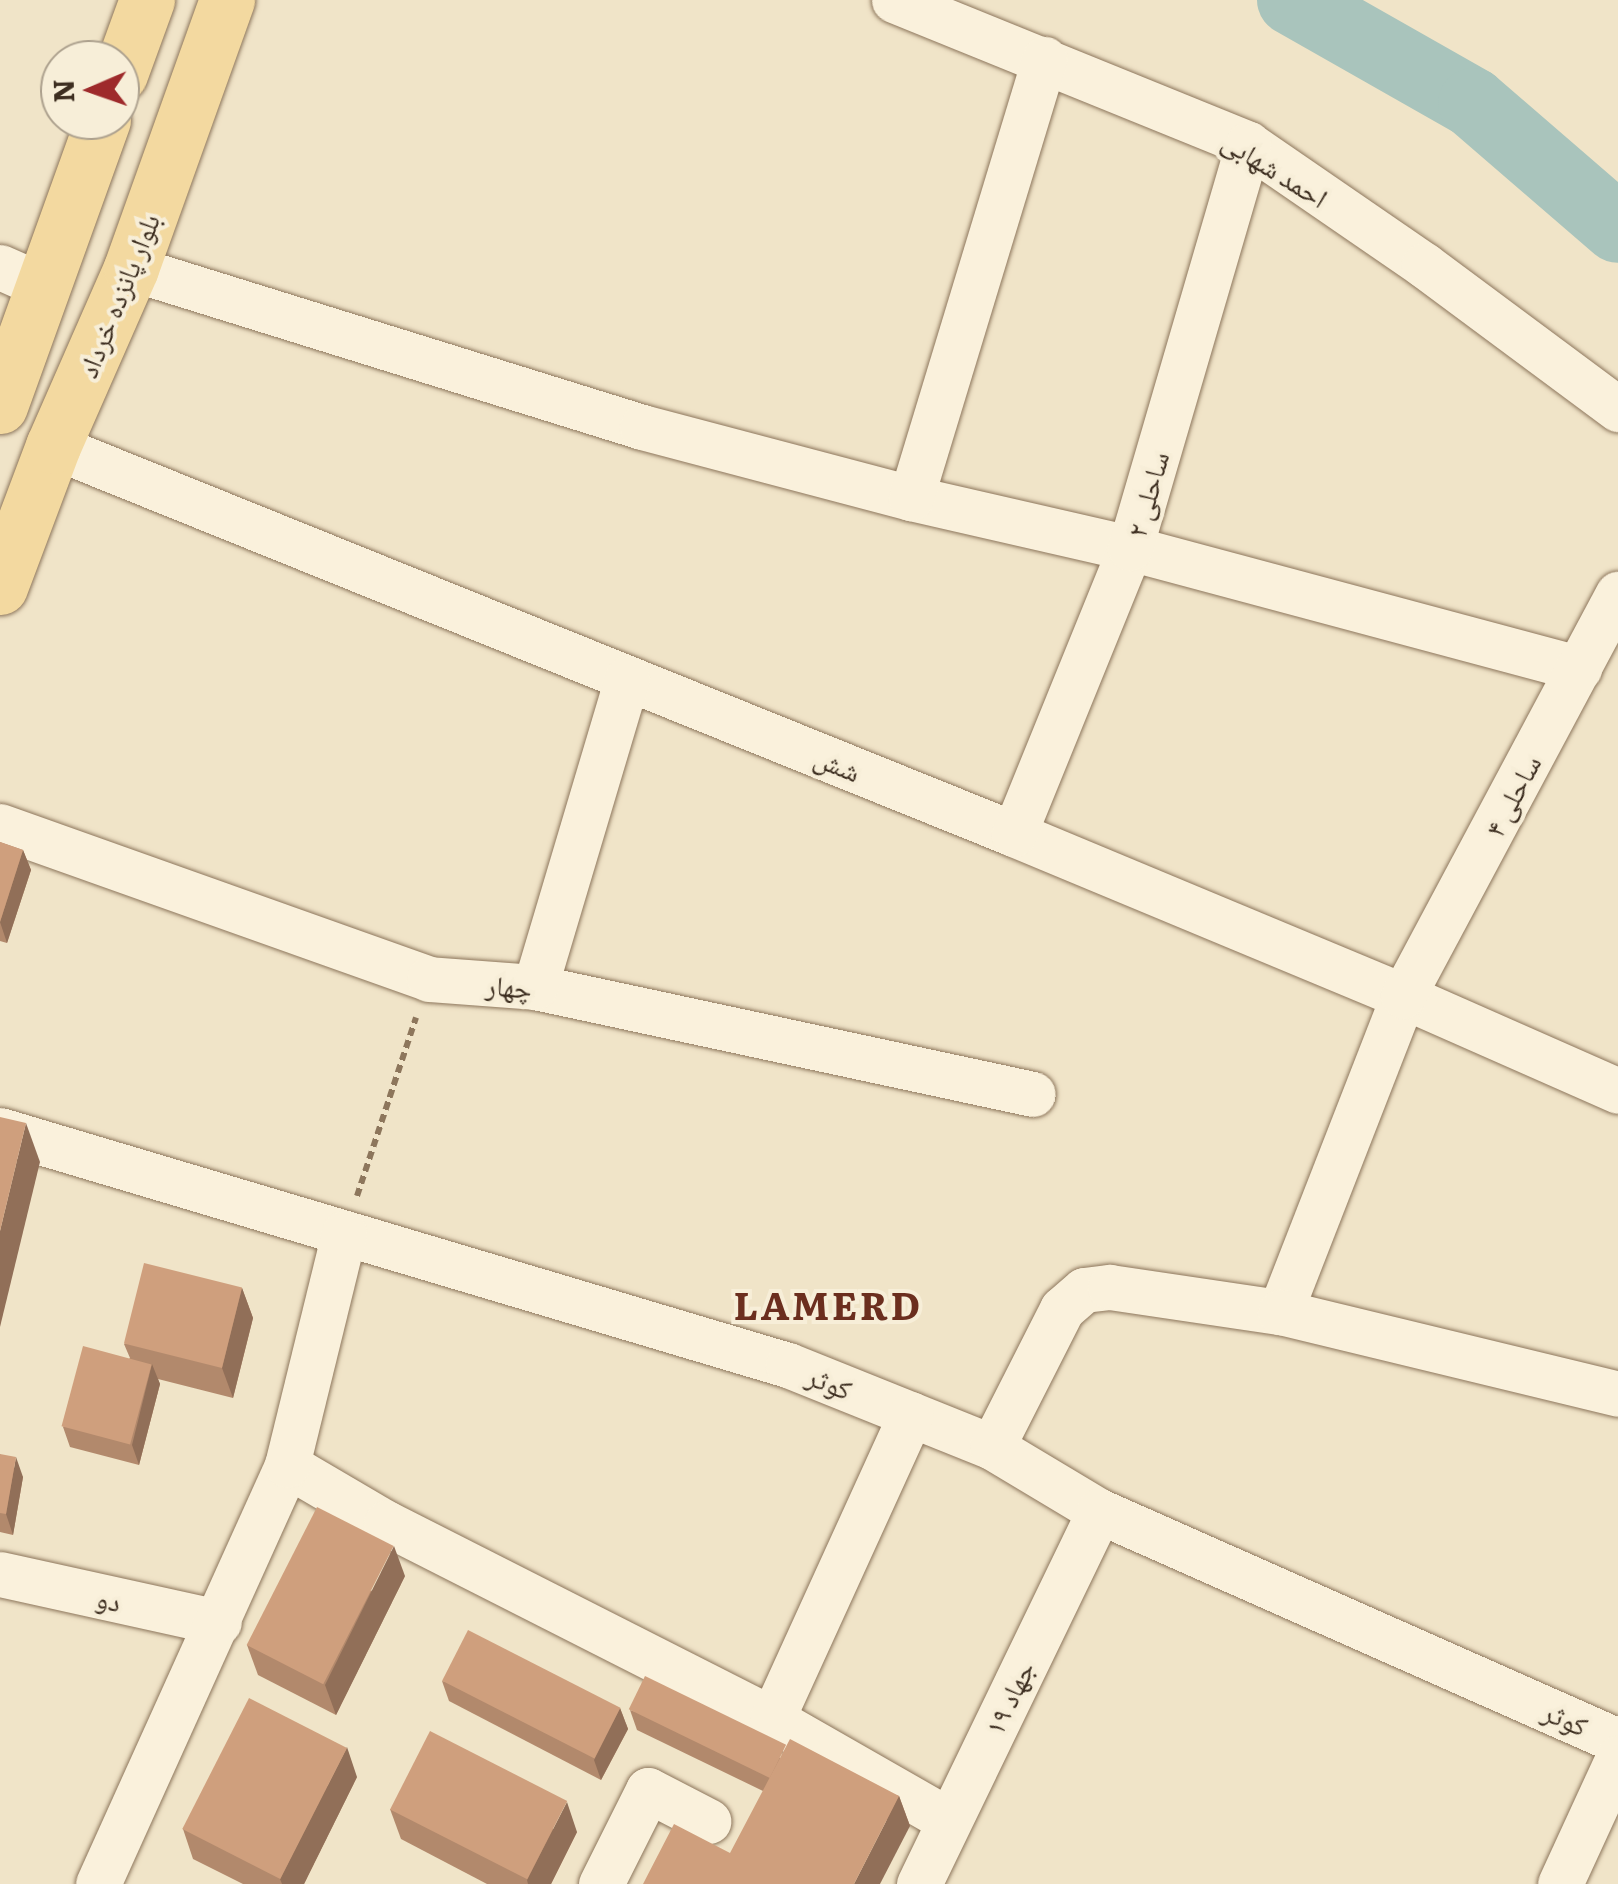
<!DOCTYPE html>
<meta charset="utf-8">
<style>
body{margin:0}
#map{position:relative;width:1618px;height:1884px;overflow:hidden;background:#f0e4c8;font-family:Literata,"Noto Naskh Arabic",serif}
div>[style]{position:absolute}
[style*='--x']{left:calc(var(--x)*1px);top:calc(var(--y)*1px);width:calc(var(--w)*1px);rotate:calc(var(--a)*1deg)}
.river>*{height:70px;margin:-35px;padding:0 35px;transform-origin:35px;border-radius:35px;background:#a9c4bc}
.path>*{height:6px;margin-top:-3px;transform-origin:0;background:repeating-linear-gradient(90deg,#8d765c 0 8px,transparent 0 13px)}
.roads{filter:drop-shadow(0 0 2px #8d765c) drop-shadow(0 0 2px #8d765c)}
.minor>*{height:45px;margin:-22.5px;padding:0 22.5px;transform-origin:22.5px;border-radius:22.5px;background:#faf1dc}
.major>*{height:55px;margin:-27.5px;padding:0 27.5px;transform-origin:27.5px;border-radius:27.5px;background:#f3d9a0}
.wall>*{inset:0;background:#b2896c}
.shaded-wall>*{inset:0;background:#916f58}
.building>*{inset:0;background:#cf9f7d;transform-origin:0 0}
span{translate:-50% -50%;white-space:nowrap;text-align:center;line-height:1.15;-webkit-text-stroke:8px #f7eed8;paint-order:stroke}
.street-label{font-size:28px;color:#3d2e20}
.district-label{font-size:38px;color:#6b2e1e;font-weight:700;letter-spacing:2.5px}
.north{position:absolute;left:40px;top:40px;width:100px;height:100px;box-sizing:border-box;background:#f7eed8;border:2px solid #ada18e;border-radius:50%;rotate:268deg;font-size:28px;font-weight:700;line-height:40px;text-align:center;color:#3d2e20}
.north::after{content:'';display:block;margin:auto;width:35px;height:45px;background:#9e2a2b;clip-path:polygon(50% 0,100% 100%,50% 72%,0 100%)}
</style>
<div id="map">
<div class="river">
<i style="--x:1292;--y:0;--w:208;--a:29.6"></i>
<i style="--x:1473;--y:103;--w:191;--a:40.8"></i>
</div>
<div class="path">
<i style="--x:357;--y:1196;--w:188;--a:-71.7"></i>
</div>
<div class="roads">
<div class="minor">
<i style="--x:894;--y:0;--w:382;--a:22.1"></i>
<i style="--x:1248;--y:144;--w:214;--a:34.5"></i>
<i style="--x:1424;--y:265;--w:242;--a:36.6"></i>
<i style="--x:0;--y:267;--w:47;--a:23.8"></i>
<i style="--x:131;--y:268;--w:535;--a:17.28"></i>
<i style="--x:642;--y:427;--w:278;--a:14.8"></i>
<i style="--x:911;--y:498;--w:225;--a:12.9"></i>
<i style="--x:1130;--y:548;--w:465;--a:15"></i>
<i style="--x:53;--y:446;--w:1036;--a:21.99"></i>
<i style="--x:1014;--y:834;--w:421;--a:22.6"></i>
<i style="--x:1403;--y:996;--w:235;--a:23.8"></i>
<i style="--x:911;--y:498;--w:459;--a:-73.1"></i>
<i style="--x:0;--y:826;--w:455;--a:19.6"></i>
<i style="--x:429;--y:979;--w:106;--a:4.3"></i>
<i style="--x:535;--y:987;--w:509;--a:12.13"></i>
<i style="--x:1014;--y:834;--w:309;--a:-67.9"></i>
<i style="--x:1130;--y:548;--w:421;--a:-73.7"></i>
<i style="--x:535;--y:987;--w:322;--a:-73.4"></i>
<i style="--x:0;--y:1130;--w:822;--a:16.61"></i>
<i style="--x:788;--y:1365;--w:220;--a:21.9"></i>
<i style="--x:992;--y:1447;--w:125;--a:30.9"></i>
<i style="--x:1099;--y:1511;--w:568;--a:23.9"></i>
<i style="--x:1280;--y:1312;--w:339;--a:-68.7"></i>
<i style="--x:1403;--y:996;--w:456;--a:-61.9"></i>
<i style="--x:992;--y:1447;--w:155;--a:-63.1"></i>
<i style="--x:1062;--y:1309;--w:29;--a:-41"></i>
<i style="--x:1084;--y:1290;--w:26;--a:-7"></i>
<i style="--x:1110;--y:1287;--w:172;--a:8.4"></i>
<i style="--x:1280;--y:1312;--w:348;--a:13.6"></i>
<i style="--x:287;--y:1465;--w:115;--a:30.4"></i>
<i style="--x:386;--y:1523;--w:433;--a:26.9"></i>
<i style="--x:772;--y:1719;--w:203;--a:29.8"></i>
<i style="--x:0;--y:1574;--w:224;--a:12.4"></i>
<i style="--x:772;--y:1719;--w:335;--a:-65.5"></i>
<i style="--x:98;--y:1884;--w:460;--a:-65.7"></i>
<i style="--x:287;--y:1465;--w:239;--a:-76.2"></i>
<i style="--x:601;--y:1884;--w:105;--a:-63.4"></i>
<i style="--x:648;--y:1790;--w:68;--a:27.3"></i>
<i style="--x:919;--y:1884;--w:414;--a:-64.2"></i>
<i style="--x:1560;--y:1884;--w:139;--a:-65.3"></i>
</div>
<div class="major">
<i style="--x:120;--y:74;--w:79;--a:-70"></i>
<i style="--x:0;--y:406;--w:304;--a:-70.2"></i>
<i style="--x:0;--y:587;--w:151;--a:-69.4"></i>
<i style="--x:53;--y:446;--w:194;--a:-66.3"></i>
<i style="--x:131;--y:268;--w:285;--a:-70.3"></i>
</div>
</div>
<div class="wall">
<i style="clip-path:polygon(0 842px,23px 850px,31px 870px,7px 943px,0 941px)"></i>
<i style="clip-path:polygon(242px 1288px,253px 1318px,233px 1398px,158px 1379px,160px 1384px,139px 1465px,70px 1447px,63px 1427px,130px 1358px,124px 1344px)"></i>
<i style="clip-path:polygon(0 1454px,23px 1477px,13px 1535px,0 1532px)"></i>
<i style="clip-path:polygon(405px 1576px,336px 1715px,258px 1675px,247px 1645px)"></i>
<i style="clip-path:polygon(442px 1681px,620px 1708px,628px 1729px,601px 1780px,449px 1701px)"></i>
<i style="clip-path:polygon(630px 1710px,899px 1796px,910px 1826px,763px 1791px,637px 1730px)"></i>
<i style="clip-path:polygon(357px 1777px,304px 1884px,243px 1884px,193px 1859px,183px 1829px)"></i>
<i style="clip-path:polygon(390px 1809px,577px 1832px,551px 1884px,487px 1884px,401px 1839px)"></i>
</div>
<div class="shaded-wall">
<i style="clip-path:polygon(23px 850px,31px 870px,7px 943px,0 922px)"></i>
<i style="clip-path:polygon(26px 1123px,40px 1162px,0 1327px,0 1231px)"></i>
<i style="clip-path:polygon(242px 1288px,253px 1318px,233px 1398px,222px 1368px)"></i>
<i style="clip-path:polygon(152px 1364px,160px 1384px,139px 1465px,132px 1445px)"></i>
<i style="clip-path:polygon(16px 1457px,23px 1477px,13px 1535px,6px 1514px)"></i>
<i style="clip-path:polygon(394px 1546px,405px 1576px,336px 1715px,325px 1685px)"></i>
<i style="clip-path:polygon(620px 1708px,628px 1729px,601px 1780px,594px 1760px)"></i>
<i style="clip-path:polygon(347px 1747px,357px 1777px,304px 1884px,282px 1884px,280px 1879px)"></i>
<i style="clip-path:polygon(899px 1796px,910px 1826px,880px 1884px,854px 1884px)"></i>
<i style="clip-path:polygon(567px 1802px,577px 1832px,551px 1884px,528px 1884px,527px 1880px)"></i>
</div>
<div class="building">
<i style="clip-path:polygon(0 842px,23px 850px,0 922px)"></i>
<i style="clip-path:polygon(0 1117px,26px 1123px,0 1231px)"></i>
<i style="left:144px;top:1263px;width:101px;height:83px;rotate:14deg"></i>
<i style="left:83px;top:1346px;width:71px;height:83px;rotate:15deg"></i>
<i style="clip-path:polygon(0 1454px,16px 1457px,6px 1514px,0 1513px)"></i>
<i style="left:317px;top:1507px;width:86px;height:155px;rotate:27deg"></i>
<i style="left:468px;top:1630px;width:171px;height:57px;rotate:27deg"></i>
<i style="left:645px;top:1676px;width:157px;height:37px;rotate:26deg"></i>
<i style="left:249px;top:1698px;width:110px;height:147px;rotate:27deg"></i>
<i style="left:430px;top:1731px;width:154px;height:88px;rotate:27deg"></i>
<i style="clip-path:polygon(790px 1739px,899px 1796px,854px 1884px,643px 1884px,674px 1824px,730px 1853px)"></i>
</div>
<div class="street-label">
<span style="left:1276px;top:168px;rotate:32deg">احمد شهابی</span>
<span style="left:117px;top:295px;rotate:-68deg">بلوار پانزده خرداد</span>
<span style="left:1146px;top:494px;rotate:-74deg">ساحلی ۲</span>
<span style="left:838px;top:763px;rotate:22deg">شش</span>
<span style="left:1511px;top:795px;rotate:-62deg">ساحلی ۴</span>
<span style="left:509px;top:985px;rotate:5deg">چهار</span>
<span style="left:830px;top:1381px;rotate:22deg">کوثر</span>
<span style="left:109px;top:1598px;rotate:12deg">دو</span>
<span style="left:1008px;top:1697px;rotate:-64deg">جهاد ۱۹</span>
<span style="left:1566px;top:1717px;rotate:24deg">کوثر</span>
</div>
<div class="district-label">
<span style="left:828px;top:1304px">LAMERD</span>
</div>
<div class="north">N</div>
</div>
